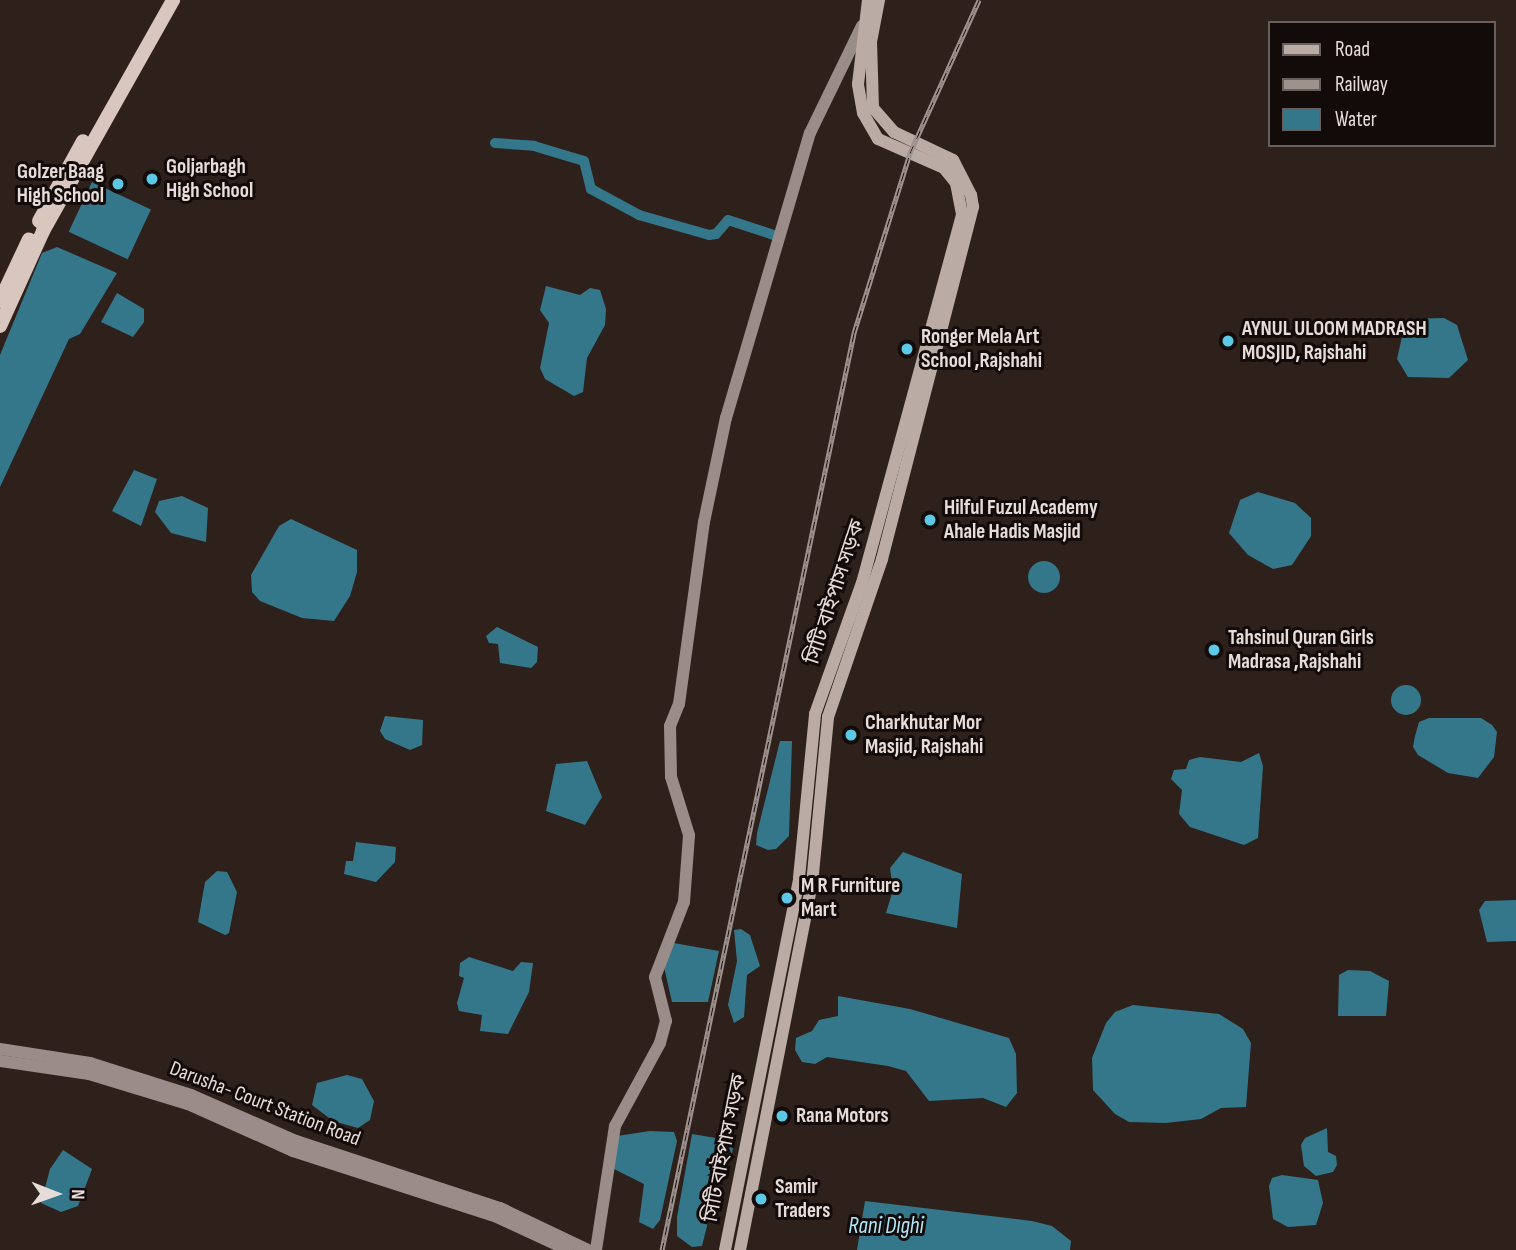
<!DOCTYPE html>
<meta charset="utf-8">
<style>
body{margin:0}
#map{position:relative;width:1516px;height:1250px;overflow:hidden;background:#2e201b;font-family:"Sofia Sans Condensed","Noto Sans Bengali",sans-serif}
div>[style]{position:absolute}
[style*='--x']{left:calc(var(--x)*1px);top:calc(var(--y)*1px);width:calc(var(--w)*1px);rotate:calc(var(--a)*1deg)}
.water>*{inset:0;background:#35778a;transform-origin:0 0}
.round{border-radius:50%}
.canal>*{height:10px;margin:-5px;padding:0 5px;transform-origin:5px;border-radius:5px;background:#35778a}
.secondary>*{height:12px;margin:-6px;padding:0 6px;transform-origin:6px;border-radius:6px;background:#9a8d89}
.primary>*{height:12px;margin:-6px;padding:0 6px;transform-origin:6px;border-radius:6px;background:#bbaba5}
.highway>*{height:14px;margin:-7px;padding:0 7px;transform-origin:7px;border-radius:7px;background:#d9c6bf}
.rail>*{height:5px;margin-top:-2.5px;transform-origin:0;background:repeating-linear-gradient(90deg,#120b09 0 8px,#9e928f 0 16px);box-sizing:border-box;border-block:2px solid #9e928f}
.dots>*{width:19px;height:19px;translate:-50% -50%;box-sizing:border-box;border:4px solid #120b09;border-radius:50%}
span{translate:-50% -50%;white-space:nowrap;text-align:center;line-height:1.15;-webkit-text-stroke:6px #120b09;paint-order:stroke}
.poi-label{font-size:21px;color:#e6dcd9;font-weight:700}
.left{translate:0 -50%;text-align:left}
.right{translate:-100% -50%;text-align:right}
.street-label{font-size:21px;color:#e6dcd9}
.water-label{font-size:23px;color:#b1e9fb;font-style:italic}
.legend{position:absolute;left:1268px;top:21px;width:228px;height:126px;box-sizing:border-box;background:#120b09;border:2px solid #675f5c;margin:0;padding:9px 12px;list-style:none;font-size:21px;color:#e6dcd9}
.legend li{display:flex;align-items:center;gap:14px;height:35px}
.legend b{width:35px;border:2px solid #675f5c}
.north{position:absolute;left:21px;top:1159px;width:70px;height:70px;-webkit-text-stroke:5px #120b09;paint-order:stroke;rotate:91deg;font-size:19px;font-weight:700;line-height:28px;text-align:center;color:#e6dcd9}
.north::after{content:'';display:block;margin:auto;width:24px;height:32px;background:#e6dcd9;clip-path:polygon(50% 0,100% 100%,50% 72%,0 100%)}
</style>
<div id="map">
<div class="water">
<i style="left:92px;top:182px;width:65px;height:55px;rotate:25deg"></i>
<i style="clip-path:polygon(57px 247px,117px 273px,80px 334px,69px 339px,0 487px,0 355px,42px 253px)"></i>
<i style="clip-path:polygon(546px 286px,580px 295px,590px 288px,600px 290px,606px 309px,605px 325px,587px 358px,583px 392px,574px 396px,545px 379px,540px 368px,549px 323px,540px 310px)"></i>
<i style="clip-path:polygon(117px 293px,144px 309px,144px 322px,133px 337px,101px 322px)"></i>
<i style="clip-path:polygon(1444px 318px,1457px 325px,1468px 360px,1449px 378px,1408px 377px,1397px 359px,1406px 319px)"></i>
<i style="clip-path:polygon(134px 470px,157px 479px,141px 526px,112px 511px)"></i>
<i style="clip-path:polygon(1258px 492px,1295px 503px,1311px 518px,1311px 536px,1292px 565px,1273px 569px,1248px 555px,1229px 533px,1240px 500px)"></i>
<i style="clip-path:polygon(182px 496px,208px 508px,206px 542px,171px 533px,155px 512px,159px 501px)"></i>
<i style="clip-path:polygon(291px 519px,357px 550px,357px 572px,350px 596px,334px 621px,302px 618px,260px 601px,252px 592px,251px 575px,279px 526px)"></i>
<i class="round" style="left:1028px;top:561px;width:32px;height:32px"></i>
<i style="clip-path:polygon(497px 627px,538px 647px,537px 662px,531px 668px,500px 663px,498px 644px,489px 643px,486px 636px)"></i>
<i class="round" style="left:1391px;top:685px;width:30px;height:30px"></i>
<i style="clip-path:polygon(385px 716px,423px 720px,422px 745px,410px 750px,385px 739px,380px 731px)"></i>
<i style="clip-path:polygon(1429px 718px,1481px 718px,1492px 725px,1497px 732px,1494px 757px,1478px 778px,1448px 773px,1418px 755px,1413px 747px,1415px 736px,1419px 722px)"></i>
<i style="clip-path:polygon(780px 741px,792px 741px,789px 836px,776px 849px,768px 850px,756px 845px,757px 833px)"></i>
<i style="clip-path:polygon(1259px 753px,1263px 766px,1258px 838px,1244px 845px,1190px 827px,1179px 814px,1182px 790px,1171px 779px,1174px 770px,1186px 769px,1189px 760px,1200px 757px,1241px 762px)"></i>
<i style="clip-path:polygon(587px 761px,602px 797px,585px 825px,546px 811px,556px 764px)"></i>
<i style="clip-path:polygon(356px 842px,396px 847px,395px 862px,376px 882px,344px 874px,346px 861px,353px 861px)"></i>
<i style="clip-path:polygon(903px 852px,962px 874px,957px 928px,886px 913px,893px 890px,890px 868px)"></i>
<i style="clip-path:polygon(217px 871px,227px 872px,237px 892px,229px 933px,225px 935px,198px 922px,205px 882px)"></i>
<i style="clip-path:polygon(1516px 900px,1516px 941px,1487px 942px,1479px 910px,1485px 901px)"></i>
<i style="clip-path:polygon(741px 929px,750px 935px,760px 966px,747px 975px,744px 1017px,734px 1023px,728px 1005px,737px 961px,734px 930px)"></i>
<i style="clip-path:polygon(668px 942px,719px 951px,708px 1002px,672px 1002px,664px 967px)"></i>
<i style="clip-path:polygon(469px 957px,513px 971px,521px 962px,533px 963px,529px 992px,508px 1034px,480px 1031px,482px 1015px,459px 1011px,457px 1003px,464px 978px,459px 976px,460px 963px)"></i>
<i style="clip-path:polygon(1348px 970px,1370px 971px,1389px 981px,1386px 1016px,1338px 1016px,1339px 975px)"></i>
<i style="clip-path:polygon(838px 996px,910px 1009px,1009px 1038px,1016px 1054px,1017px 1093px,1006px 1107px,983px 1098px,929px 1101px,906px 1071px,888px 1066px,827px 1057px,815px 1064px,802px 1062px,795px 1050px,796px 1038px,812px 1031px,819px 1020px,838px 1016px)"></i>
<i style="clip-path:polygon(1133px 1005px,1219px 1014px,1243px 1029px,1251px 1043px,1246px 1107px,1221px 1108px,1201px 1119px,1166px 1123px,1129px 1122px,1115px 1114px,1093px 1090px,1092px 1058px,1106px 1023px,1115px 1012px)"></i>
<i style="clip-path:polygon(347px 1075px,362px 1079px,374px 1101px,370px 1120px,358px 1128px,333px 1121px,312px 1105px,317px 1083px)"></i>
<i style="clip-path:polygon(1327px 1128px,1328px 1152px,1336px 1156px,1337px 1165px,1333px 1172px,1316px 1176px,1304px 1166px,1301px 1145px,1305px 1138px)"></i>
<i style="clip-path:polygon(650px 1131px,674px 1132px,677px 1141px,660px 1220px,653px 1229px,639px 1222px,644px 1184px,614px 1169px,617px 1136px)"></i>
<i style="clip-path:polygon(692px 1134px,734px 1141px,731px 1160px,718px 1169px,720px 1193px,715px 1194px,702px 1246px,692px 1247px,677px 1236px,677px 1217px)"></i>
<i style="clip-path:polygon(63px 1150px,92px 1169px,78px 1206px,61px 1212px,41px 1203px,50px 1169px)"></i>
<i style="clip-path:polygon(1282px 1175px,1318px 1180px,1323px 1203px,1316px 1225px,1288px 1227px,1273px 1219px,1269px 1186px,1272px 1178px)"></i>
<i style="clip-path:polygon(865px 1201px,1032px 1221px,1052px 1226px,1071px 1241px,1070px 1250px,857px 1250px)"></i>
</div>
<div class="canal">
<i style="--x:495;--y:143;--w:39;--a:4"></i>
<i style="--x:534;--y:146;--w:52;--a:16.7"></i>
<i style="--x:584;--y:161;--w:29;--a:76"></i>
<i style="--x:591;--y:189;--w:55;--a:28.4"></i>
<i style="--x:639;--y:215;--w:73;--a:15.9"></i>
<i style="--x:709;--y:235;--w:7;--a:-8"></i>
<i style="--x:716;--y:234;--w:18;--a:-49"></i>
<i style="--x:728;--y:220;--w:48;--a:18.1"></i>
</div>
<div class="secondary">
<i style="--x:0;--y:1049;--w:91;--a:8.8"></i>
<i style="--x:90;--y:1063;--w:106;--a:17.6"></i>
<i style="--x:191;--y:1095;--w:115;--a:23.7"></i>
<i style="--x:296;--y:1141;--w:215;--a:18.2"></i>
<i style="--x:500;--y:1208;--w:98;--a:25.5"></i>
<i style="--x:0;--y:1061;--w:90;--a:8.3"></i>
<i style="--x:89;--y:1074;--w:103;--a:16.9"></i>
<i style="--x:188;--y:1104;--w:115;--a:24.1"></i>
<i style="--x:293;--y:1151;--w:214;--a:17.9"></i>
<i style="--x:497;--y:1217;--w:78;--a:24.9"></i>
<i style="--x:596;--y:1250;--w:125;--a:-81.3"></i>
<i style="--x:615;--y:1126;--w:94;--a:-61.5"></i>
<i style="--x:660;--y:1043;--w:23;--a:-75"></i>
<i style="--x:666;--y:1021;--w:45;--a:-104"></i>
<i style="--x:655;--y:977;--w:80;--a:-68.9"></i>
<i style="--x:684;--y:902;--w:67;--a:-85.7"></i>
<i style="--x:689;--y:835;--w:61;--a:-107.2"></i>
<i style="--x:671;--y:777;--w:51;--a:-91.1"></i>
<i style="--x:670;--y:726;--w:24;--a:-68"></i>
<i style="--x:679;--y:704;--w:184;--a:-82.2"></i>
<i style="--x:704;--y:522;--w:106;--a:-78.1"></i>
<i style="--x:726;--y:418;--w:297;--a:-73.6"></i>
<i style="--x:810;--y:133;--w:119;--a:-64.1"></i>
</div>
<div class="primary">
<i style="--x:725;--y:1250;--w:379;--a:-78.7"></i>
<i style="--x:799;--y:878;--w:165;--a:-84.4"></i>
<i style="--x:815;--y:714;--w:139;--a:-70.3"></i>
<i style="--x:862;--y:583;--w:382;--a:-74.8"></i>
<i style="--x:962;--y:214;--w:32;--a:-101"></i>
<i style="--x:956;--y:183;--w:19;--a:-129"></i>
<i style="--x:944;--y:168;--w:72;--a:-156.3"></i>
<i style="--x:878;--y:139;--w:30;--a:-120"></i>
<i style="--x:863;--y:113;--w:29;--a:-100"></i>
<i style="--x:858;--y:84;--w:85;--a:-83.2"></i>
<i style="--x:740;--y:1250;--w:373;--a:-78.9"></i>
<i style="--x:812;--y:884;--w:168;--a:-84.5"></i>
<i style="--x:828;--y:717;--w:167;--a:-71.1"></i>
<i style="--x:882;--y:559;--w:364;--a:-75.5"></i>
<i style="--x:973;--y:207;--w:12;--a:-99"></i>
<i style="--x:971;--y:195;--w:39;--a:-117"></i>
<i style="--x:953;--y:160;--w:65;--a:-154.6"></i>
<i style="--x:894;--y:132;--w:32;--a:-131"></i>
<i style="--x:873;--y:108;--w:66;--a:-91.7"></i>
<i style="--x:871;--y:42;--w:43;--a:-79.2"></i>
</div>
<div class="highway">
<i style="--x:39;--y:221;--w:91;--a:-61.2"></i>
<i style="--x:0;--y:301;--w:68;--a:-64.9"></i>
<i style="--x:0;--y:326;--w:104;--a:-65.6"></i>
<i style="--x:43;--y:231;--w:265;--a:-60.6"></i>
</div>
<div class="rail">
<i style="--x:662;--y:1250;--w:937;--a:-78.17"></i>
<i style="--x:854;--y:333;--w:189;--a:-72.7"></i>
<i style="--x:910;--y:153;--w:168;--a:-65.7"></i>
</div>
<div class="dots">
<i style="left:152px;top:179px;background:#5bc8e6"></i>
<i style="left:118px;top:184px;background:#5bc8e6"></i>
<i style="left:1228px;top:341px;background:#5bc8e6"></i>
<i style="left:907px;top:349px;background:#5bc8e6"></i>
<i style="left:930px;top:520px;background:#5bc8e6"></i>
<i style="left:1214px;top:650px;background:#5bc8e6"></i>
<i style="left:851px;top:735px;background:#5bc8e6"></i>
<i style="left:787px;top:898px;background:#5bc8e6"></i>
<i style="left:782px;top:1116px;background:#5bc8e6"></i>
<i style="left:761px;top:1199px;background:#5bc8e6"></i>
</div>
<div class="poi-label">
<span class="left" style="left:166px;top:179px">Goljarbagh<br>High School</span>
<span class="right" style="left:104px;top:184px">Golzer Baag<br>High School</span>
<span class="left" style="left:1242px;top:341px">AYNUL ULOOM MADRASH<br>MOSJID, Rajshahi</span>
<span class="left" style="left:921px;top:349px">Ronger Mela Art<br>School ,Rajshahi</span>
<span class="left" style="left:944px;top:520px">Hilful Fuzul Academy<br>Ahale Hadis Masjid</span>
<span class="left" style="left:1228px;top:650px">Tahsinul Quran Girls<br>Madrasa ,Rajshahi</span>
<span class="left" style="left:865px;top:735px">Charkhutar Mor<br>Masjid, Rajshahi</span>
<span class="left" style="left:801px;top:898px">M R Furniture<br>Mart</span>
<span class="left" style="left:796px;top:1116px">Rana Motors</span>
<span class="left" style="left:775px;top:1199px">Samir<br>Traders</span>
</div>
<div class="street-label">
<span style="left:835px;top:592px;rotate:-72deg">সিটি বাইপাস সড়ক</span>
<span style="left:265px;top:1104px;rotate:21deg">Darusha- Court Station Road</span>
<span style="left:725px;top:1148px;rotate:-79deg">সিটি বাইপাস সড়ক</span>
</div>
<div class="water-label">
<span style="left:886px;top:1226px">Rani Dighi</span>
</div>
<ul class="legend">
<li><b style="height:9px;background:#bbaba5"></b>Road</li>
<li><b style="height:9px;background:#9e928f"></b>Railway</li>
<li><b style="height:19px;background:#35778a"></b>Water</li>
</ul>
<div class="north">N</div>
</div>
